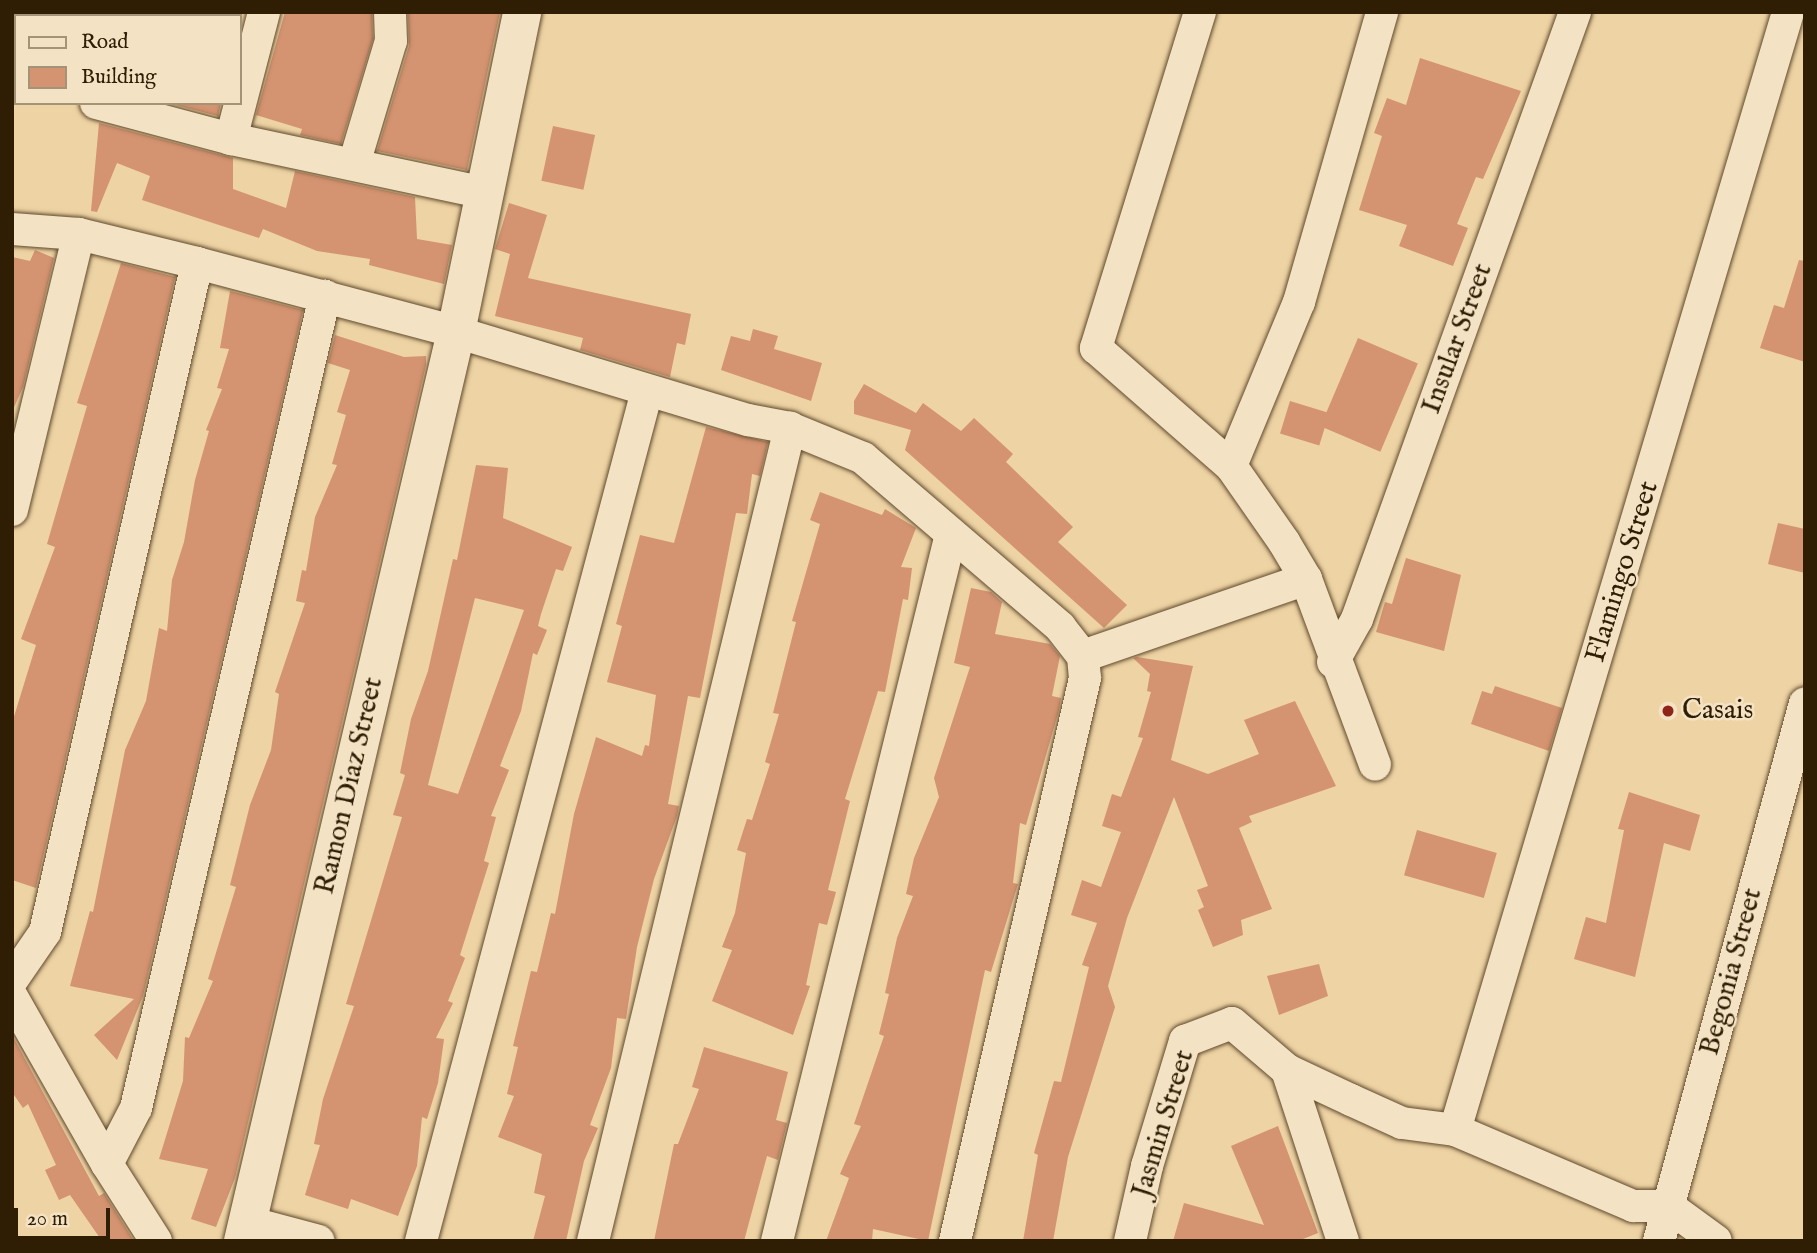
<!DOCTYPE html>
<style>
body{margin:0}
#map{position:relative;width:1817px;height:1253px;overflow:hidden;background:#eed3a4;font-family:"IM FELL English",serif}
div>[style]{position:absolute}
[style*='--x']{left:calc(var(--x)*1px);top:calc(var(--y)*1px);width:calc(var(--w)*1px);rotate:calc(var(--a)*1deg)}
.building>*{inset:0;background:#d49371;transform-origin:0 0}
.roads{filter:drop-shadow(0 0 2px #5f4a2c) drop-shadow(0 0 2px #5f4a2c)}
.street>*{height:32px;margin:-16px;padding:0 16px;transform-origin:16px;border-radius:16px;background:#f4e2c4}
.secondary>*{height:38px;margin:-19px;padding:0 19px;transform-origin:19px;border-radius:19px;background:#f4e2c4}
.dots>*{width:19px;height:19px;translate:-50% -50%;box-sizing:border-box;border:4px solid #f4e2c4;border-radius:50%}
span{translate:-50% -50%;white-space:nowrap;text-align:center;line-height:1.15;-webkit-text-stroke:5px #f4e2c4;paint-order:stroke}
.street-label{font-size:28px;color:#2f1d04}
.poi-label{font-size:28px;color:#2f1d04}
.left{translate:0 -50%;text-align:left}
.frame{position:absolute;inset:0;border:14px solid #2f1d04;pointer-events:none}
.legend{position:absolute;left:14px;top:14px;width:228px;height:91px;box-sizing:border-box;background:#f4e2c4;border:2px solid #a59377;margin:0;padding:9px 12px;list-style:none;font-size:21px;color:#2f1d04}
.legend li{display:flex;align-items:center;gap:14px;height:35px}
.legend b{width:35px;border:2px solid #a59377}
.scale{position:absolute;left:14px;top:1208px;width:96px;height:32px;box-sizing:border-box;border:4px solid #2f1d04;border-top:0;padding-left:9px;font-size:21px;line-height:24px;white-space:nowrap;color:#2f1d04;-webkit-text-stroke:5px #f4e2c4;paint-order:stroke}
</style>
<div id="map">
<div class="building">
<i style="clip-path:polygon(285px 12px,372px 12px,373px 39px,341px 144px,300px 135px,302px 129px,256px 115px)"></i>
<i style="clip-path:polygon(408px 12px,500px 12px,467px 170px,377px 151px,409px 46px)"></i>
<i style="clip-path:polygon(1420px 58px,1521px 91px,1483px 179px,1476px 177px,1457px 224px,1468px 228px,1453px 266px,1399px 246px,1407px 225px,1359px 210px,1382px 136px,1374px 133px,1387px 98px,1406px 105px)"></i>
<i style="clip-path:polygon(168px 103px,221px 103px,218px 116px)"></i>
<i style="clip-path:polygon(99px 123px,233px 158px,233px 189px,286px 208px,295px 171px,415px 197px,417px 239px,452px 245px,444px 284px,369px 265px,370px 259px,317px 251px,263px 229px,259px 238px,142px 200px,150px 176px,117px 163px,97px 212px,91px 211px)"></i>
<i style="left:553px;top:126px;width:43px;height:56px;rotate:12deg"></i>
<i style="clip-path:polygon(509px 203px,547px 215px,528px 278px,691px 314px,685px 345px,677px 343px,670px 377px,580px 350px,583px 338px,495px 316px,510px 254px,495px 249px)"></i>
<i style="clip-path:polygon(35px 250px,54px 258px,23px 387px,12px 412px,12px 257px,30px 261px)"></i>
<i style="clip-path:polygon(1799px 260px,1805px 261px,1805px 362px,1760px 348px,1774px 305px,1784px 308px)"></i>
<i style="clip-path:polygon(121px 263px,175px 277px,36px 888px,12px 880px,12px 723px,36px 645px,21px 639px,55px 547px,47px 544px,87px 406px,77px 403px)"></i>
<i style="clip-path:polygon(230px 291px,303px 310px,143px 996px,117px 1060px,94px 1035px,134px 999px,70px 986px,90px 911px,93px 912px,125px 750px,146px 701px,159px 628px,167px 631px,172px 580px,184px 542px,195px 480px,209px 431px,206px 430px,222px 389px,217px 388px,229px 349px,220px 348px)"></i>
<i style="clip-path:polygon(753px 329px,778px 336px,774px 349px,822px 363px,811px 401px,721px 370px,731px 336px,750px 341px)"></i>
<i style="clip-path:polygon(335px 335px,404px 357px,426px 356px,426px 365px,235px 1178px,216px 1227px,191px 1219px,208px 1169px,159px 1159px,183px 1081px,185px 1037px,189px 1038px,213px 981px,208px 979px,236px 887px,230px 885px,250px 805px,271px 750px,279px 694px,275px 692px,305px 603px,296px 601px,302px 570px,306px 571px,315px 517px,337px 465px,332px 464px,346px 415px,337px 412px,350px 370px,328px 363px)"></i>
<i style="left:1358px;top:338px;width:65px;height:96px;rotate:23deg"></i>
<i style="clip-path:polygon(864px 384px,916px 413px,923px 403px,961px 431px,974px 418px,1013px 454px,1006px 462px,1073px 527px,1058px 542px,1127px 605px,1104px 628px,905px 450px,911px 430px,854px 414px,854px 401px)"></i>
<i style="left:1290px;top:401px;width:41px;height:34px;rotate:17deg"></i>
<i style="clip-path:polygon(706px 427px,768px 442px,760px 476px,752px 474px,747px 514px,736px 513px,700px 698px,688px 696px,668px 804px,679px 806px,677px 816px,654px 879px,637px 947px,626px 1019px,617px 1018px,611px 1068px,590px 1125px,598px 1128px,584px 1161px,566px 1241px,533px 1241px,545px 1196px,534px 1193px,542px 1154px,498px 1137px,514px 1096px,507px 1094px,518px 1047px,513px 1046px,531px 971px,537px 972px,551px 913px,555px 914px,574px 814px,596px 737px,642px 756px,645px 745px,649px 746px,656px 695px,607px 682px,622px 626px,616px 624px,640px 535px,674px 543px)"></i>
<i style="clip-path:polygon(evenodd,476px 465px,508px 468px,503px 518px,572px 547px,563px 571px,556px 569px,541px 614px,538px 626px,547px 630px,537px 655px,533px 653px,521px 711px,500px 766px,509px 770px,491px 816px,496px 817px,484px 861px,489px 863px,460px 955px,465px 958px,448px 1001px,453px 1003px,436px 1038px,444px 1039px,438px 1083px,427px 1119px,422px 1117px,417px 1166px,398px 1216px,351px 1199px,348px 1209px,305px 1195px,320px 1145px,314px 1144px,323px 1099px,354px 1006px,346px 1004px,402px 817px,393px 815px,405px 775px,400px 773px,411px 719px,428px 671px,453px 559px,457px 560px,476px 465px,475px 598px,524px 610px,458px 794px,428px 785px,475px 598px)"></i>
<i style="clip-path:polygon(820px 492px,882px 515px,885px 509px,916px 528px,901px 567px,912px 568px,908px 600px,903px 599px,885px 692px,878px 691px,845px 799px,850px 801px,828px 890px,836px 892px,827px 925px,819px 923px,806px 985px,810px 986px,793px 1035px,712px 1001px,732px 950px,722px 947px,735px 913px,746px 853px,737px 850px,747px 819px,752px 820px,770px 764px,765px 762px,779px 714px,773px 713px,796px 622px,792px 621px,820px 524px,810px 520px)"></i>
<i style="clip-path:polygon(1778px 523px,1805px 529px,1805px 573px,1768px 564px)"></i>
<i style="clip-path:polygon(1406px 558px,1461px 575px,1444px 651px,1376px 632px,1385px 602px,1392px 604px)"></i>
<i style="clip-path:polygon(971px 588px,991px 592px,1002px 602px,995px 634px,1050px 644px,1060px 656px,1052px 696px,1061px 698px,1059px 710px,1026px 825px,1020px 823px,1013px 883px,1018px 884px,991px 972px,985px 970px,928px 1241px,873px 1229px,872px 1241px,826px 1241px,849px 1178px,840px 1174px,861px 1126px,854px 1124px,884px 1036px,879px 1034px,889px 994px,885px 993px,897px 938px,913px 896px,906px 894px,914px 858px,939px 797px,934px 778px,970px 667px,954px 663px)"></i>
<i style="clip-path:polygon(1137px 657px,1193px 666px,1171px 760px,1208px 774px,1259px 754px,1244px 720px,1295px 701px,1336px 786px,1249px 816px,1252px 822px,1239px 828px,1272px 909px,1241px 920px,1243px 935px,1213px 947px,1198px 910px,1204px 907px,1197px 890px,1208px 886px,1174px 797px,1127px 918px,1108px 986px,1115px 1007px,1068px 1157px,1053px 1241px,1023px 1241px,1038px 1155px,1034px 1153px,1054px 1081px,1061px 1082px,1089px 967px,1082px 965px,1097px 923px,1071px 915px,1082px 880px,1101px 887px,1121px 832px,1102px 826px,1112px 794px,1121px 797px,1143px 738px,1138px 737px,1151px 692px,1147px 691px,1150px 674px,1133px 658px)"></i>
<i style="clip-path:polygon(1495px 686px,1562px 708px,1549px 751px,1471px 724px,1482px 691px,1492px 694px)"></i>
<i style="clip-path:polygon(1629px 792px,1700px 815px,1690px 851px,1664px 843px,1635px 977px,1574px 959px,1586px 917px,1606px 923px,1624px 830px,1618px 829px)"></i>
<i style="left:1417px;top:830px;width:83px;height:47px;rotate:16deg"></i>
<i style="clip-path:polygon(1319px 964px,1328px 996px,1279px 1015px,1267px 976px)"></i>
<i style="clip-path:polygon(12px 1035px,99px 1196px,104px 1193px,134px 1241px,102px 1241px,70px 1195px,59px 1200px,45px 1170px,56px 1165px,28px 1104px,23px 1108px,12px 1092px)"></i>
<i style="clip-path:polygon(704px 1047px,788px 1072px,776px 1120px,787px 1123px,778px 1160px,767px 1156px,744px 1241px,654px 1241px,674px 1144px,678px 1144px,699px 1089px,692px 1087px)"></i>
<i style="clip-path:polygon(1278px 1126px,1318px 1233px,1298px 1241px,1173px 1241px,1184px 1203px,1264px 1225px,1231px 1146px)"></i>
</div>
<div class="roads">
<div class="street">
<i style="--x:134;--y:12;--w:4;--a:90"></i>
<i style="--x:1200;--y:12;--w:352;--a:107.2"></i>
<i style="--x:1096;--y:348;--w:179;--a:41.2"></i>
<i style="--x:1231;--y:466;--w:93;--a:55.1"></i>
<i style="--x:1284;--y:542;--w:43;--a:59.3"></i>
<i style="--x:1306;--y:579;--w:198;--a:69.6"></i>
<i style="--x:12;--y:27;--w:9;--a:63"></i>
<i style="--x:96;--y:103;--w:140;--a:14.9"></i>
<i style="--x:231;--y:139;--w:260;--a:12"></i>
<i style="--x:231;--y:139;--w:131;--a:-75.4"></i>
<i style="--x:354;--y:164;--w:128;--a:-73.3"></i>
<i style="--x:391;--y:41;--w:29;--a:-92"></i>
<i style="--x:12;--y:229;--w:67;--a:4.3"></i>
<i style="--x:79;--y:234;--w:122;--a:13.8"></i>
<i style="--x:197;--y:263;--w:268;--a:14.9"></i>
<i style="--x:456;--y:332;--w:305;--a:16.8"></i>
<i style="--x:748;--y:420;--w:43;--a:10.8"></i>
<i style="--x:790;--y:428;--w:79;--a:22.3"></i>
<i style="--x:863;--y:458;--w:260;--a:40.6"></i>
<i style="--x:1060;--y:627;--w:37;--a:52"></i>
<i style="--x:1083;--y:656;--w:22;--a:85"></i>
<i style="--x:1085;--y:678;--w:578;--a:103"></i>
<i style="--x:1231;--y:466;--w:178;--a:-67.5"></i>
<i style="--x:1299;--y:302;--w:302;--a:-74"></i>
<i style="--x:12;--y:510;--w:284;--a:-76.4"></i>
<i style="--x:1083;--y:656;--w:236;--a:-19"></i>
<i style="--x:1333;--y:662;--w:49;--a:-60.8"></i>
<i style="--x:1357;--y:619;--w:645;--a:-70.24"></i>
<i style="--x:12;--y:980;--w:58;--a:-55.5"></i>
<i style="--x:45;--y:932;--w:686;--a:-77.2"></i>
<i style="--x:12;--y:997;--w:192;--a:60.4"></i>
<i style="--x:107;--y:1164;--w:91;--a:57.5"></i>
<i style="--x:1287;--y:1070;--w:180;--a:71.9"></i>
<i style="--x:1455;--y:1130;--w:1167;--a:-73.41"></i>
<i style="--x:107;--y:1164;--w:63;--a:-62.6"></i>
<i style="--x:136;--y:1108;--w:834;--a:-76.9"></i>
<i style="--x:248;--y:1222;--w:73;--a:15"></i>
<i style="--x:421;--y:1241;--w:880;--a:-75.11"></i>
<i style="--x:593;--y:1241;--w:837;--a:-76.38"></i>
<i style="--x:777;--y:1241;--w:728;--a:-76.17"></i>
<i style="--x:1130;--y:1241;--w:77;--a:-77.2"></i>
<i style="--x:1147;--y:1166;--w:131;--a:-73.1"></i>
<i style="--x:1185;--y:1041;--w:50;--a:-21"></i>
<i style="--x:1232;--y:1023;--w:72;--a:40.5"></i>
<i style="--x:1287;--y:1070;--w:71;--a:25.1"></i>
<i style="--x:1351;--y:1100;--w:56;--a:24.3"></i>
<i style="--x:1402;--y:1123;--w:53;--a:7.5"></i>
<i style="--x:1455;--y:1130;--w:194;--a:23.1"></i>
<i style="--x:1633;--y:1206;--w:35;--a:0"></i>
<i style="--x:1668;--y:1206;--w:59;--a:36.1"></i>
<i style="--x:1659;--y:1241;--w:557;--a:-74.82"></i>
</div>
<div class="secondary">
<i style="--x:243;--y:1241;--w:934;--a:-76.81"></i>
<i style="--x:456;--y:332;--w:327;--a:-78.3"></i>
</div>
</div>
<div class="dots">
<i style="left:1668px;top:711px;background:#8f2418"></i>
</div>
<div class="street-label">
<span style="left:1458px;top:339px;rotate:-70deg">Insular Street</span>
<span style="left:1623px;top:572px;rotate:-73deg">Flamingo Street</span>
<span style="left:350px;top:786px;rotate:-77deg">Ramon Diaz Street</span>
<span style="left:1732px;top:972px;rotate:-75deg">Begonia Street</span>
<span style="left:1164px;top:1124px;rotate:-73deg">Jasmin Street</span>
</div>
<div class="poi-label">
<span class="left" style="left:1682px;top:711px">Casais</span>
</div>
<div class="frame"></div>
<ul class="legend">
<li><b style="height:9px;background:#f4e2c4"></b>Road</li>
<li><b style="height:19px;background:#d49371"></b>Building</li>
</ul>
<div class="scale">20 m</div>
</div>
